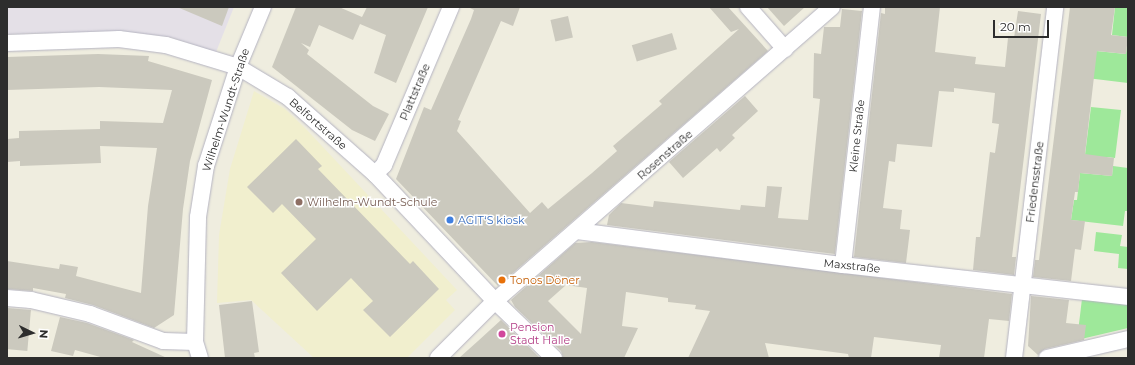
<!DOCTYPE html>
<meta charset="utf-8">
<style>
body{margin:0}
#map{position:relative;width:1135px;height:365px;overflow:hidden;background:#efeddf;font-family:Montserrat,sans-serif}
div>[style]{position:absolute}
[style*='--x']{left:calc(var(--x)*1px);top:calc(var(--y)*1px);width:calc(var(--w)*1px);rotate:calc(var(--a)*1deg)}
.industrial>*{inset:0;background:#e4e0e7}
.education>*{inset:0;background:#f1efce}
.green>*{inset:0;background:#9ee89a}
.building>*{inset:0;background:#cbc9be;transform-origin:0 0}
.roads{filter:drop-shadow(0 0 1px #b4b3c1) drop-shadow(0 0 1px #b4b3c1)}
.minor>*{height:16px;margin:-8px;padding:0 8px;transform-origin:8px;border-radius:8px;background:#fff}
.dots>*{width:11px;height:11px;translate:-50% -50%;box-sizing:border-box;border:2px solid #fff;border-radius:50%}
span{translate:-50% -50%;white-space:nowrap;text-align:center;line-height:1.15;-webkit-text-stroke:3px #fff;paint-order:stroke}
.street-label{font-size:11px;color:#2d2d2d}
.education-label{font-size:11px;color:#785e54}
.left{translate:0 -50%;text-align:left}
.shop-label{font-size:11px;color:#366cbe}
.food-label{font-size:11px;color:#c56008}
.hotel-label{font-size:11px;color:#b23c85}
.frame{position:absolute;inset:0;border:8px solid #2d2d2d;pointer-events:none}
.north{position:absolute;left:12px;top:313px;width:40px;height:40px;-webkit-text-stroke:3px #fff;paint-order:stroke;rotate:95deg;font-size:11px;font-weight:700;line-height:16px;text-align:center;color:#2d2d2d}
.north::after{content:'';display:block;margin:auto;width:14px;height:18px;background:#2d2d2d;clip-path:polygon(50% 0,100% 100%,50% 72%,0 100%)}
.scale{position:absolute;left:993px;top:20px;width:56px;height:18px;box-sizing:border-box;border:2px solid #2d2d2d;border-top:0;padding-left:5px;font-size:12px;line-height:14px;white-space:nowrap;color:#2d2d2d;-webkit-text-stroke:3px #fff;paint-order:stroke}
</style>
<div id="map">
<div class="industrial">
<i style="clip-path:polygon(7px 7px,234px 7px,216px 52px,170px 37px,121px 31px,7px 34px)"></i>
</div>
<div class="education">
<i style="clip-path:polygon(254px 91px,285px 109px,306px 129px,457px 290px,446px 300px,455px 310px,407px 358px,314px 358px,251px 300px,217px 303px,219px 235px,230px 169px)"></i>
</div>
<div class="green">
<i style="clip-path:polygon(1115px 7px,1128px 7px,1128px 83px,1062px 75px,1096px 51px,1126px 54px,1128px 37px,1112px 35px)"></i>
<i style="clip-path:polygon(1091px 107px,1121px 110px,1115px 158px,1107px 157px,1084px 163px)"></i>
<i style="clip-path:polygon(1113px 166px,1128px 168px,1128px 211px,1125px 211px,1123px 226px,1071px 220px,1074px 200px,1077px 200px,1080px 173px,1112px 176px)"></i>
<i style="clip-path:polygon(1096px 232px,1122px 235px,1120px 246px,1128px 247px,1128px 269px,1118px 268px,1119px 254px,1094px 251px)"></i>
<i style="clip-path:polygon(1082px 299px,1128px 305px,1128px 328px,1077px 340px)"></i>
</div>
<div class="building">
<i style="clip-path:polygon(177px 7px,229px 7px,222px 26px)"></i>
<i style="clip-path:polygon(296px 7px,339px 7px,362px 17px,367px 7px,428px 7px,396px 83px,374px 73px,386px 35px,360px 24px,353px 40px,319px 25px,310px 47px,301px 43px,309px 50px,307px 54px,373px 106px,389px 114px,375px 141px,352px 130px,272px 67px)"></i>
<i style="clip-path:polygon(468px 7px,520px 7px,513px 26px,501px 21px,458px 120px,461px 121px,457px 131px,530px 213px,542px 202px,548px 209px,592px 173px,617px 151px,613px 146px,662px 104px,659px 101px,739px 29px,731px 32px,709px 7px,728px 7px,768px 51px,498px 286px,396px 179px,424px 107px,431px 110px,471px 19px,474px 10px)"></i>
<i style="clip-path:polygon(767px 7px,805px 7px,784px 26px)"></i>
<i style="clip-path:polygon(885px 7px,940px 7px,935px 52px,976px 57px,975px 64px,1005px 67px,1008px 38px,1014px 38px,1018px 11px,1041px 14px,1012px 257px,1016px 257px,1014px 275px,973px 270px,976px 237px,980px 237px,990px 152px,995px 153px,999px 124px,992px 123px,995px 93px,954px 88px,954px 92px,939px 91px,932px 147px,897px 144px,895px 162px,889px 161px,883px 208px,902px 210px,900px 229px,910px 230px,906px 263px,854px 257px,881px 13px,885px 14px)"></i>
<i style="clip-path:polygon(1070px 7px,1115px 7px,1111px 35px,1128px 37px,1126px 54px,1097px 51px,1085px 154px,1114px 158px,1112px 176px,1080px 173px,1078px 192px,1075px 192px,1071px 220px,1085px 221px,1081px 250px,1075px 249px,1071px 281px,1033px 277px,1035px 260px,1039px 260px)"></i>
<i style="clip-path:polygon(842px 9px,862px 11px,835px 254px,607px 225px,609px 215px,621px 203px,653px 207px,654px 201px,740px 210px,741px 205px,765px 207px,767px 186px,782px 187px,778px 218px,808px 220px,820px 99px,813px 98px,814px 53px,821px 54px,824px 27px,840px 27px)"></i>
<i style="left:568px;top:16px;width:22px;height:18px;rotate:77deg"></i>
<i style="left:672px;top:33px;width:17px;height:42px;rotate:73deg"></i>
<i style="clip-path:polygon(98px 54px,149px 56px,148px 61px,212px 80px,190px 161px,183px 209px,174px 315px,154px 328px,93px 305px,65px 298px,66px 294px,33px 288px,33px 291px,7px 289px,7px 261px,59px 269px,60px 264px,78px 267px,76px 276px,141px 293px,148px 206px,157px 148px,100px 146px,101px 163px,20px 166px,20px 161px,7px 162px,7px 139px,19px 138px,19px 131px,100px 129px,100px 121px,163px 123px,172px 90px,99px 87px,7px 90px,7px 57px)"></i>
<i style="clip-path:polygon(745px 96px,758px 111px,732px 135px,735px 138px,720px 152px,717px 148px,683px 178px,669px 162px)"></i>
<i style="clip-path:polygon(296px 139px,322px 166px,318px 169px,410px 264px,413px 261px,439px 289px,390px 337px,363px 310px,373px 301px,351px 278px,317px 311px,281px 273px,316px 239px,282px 204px,273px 213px,247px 187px)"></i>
<i style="clip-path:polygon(evenodd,592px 242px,1012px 294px,1009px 321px,989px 319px,984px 358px,939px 358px,941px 345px,874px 337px,871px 358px,849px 358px,848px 354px,765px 343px,769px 358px,688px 358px,710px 311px,695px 309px,696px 305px,668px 302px,668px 298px,626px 292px,622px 326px,638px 328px,624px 358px,563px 358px,561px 351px,515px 307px,511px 300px,575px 243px,592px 242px,566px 285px,587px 288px,581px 334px,548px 301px,566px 285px)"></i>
<i style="clip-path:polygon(1031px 296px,1069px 300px,1066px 323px,1086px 325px,1084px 340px,1045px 349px,1038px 355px,1028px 346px)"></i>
<i style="clip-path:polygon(252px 301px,259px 352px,254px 353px,255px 358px,225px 358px,219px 305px)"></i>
<i style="left:7px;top:308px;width:24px;height:41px;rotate:5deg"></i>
<i style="clip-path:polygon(60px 317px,87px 323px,134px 340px,132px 342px,167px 358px,104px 358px,75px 350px,73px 356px,51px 351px)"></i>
<i style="clip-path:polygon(501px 320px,540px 358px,459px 358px,478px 341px)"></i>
</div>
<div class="roads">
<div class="minor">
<i style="--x:748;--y:7;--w:56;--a:48.6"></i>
<i style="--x:7;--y:43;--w:112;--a:-2"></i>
<i style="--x:119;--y:39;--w:47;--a:7.3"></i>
<i style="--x:166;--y:45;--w:75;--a:17"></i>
<i style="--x:238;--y:67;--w:58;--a:31"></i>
<i style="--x:288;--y:97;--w:116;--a:41.5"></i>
<i style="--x:375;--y:174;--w:175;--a:46.6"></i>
<i style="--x:495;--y:301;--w:82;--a:44"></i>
<i style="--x:375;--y:174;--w:13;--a:-45"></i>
<i style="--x:384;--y:165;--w:172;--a:-67"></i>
<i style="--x:577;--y:231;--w:268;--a:7.3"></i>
<i style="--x:843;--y:265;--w:287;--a:6.4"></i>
<i style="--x:843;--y:265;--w:260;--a:-83.6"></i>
<i style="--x:7;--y:298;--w:24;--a:5"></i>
<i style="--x:31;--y:300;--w:61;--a:13.3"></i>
<i style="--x:90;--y:314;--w:78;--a:20.3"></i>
<i style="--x:163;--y:341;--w:32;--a:2"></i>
<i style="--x:200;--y:358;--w:17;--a:-107"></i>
<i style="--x:195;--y:342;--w:125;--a:-88.6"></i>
<i style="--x:198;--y:217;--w:52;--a:-81.1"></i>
<i style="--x:206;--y:166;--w:104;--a:-72.1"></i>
<i style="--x:238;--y:67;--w:65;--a:-67.4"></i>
<i style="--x:438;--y:358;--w:81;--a:-45"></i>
<i style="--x:495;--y:301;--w:447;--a:-41.1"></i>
<i style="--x:1014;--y:358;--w:353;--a:-83.3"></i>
<i style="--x:1047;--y:358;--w:83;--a:-13.2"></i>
</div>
</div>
<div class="dots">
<i style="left:299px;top:202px;background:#8d6e63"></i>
<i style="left:450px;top:220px;background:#3f7fe0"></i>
<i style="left:502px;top:280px;background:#e8710a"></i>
<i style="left:502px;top:334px;background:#d1479c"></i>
</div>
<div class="street-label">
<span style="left:415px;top:92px;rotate:-67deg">Plattstraße</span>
<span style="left:226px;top:110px;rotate:-72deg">Wilhelm-Wundt-Straße</span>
<span style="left:318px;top:124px;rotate:41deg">Belfortstraße</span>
<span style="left:857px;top:136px;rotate:-84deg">Kleine Straße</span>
<span style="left:665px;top:155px;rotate:-41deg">Rosenstraße</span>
<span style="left:1035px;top:182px;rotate:-83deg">Friedensstraße</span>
<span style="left:852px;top:266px;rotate:6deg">Maxstraße</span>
</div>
<div class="education-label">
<span class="left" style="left:307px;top:202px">Wilhelm-Wundt-Schule</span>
</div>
<div class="shop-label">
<span class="left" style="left:458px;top:220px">AGIT‘S kiosk</span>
</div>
<div class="food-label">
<span class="left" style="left:510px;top:280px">Tonos Döner</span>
</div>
<div class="hotel-label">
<span class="left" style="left:510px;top:334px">Pension<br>Stadt Halle</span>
</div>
<div class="frame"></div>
<div class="north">N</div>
<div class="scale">20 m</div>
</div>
